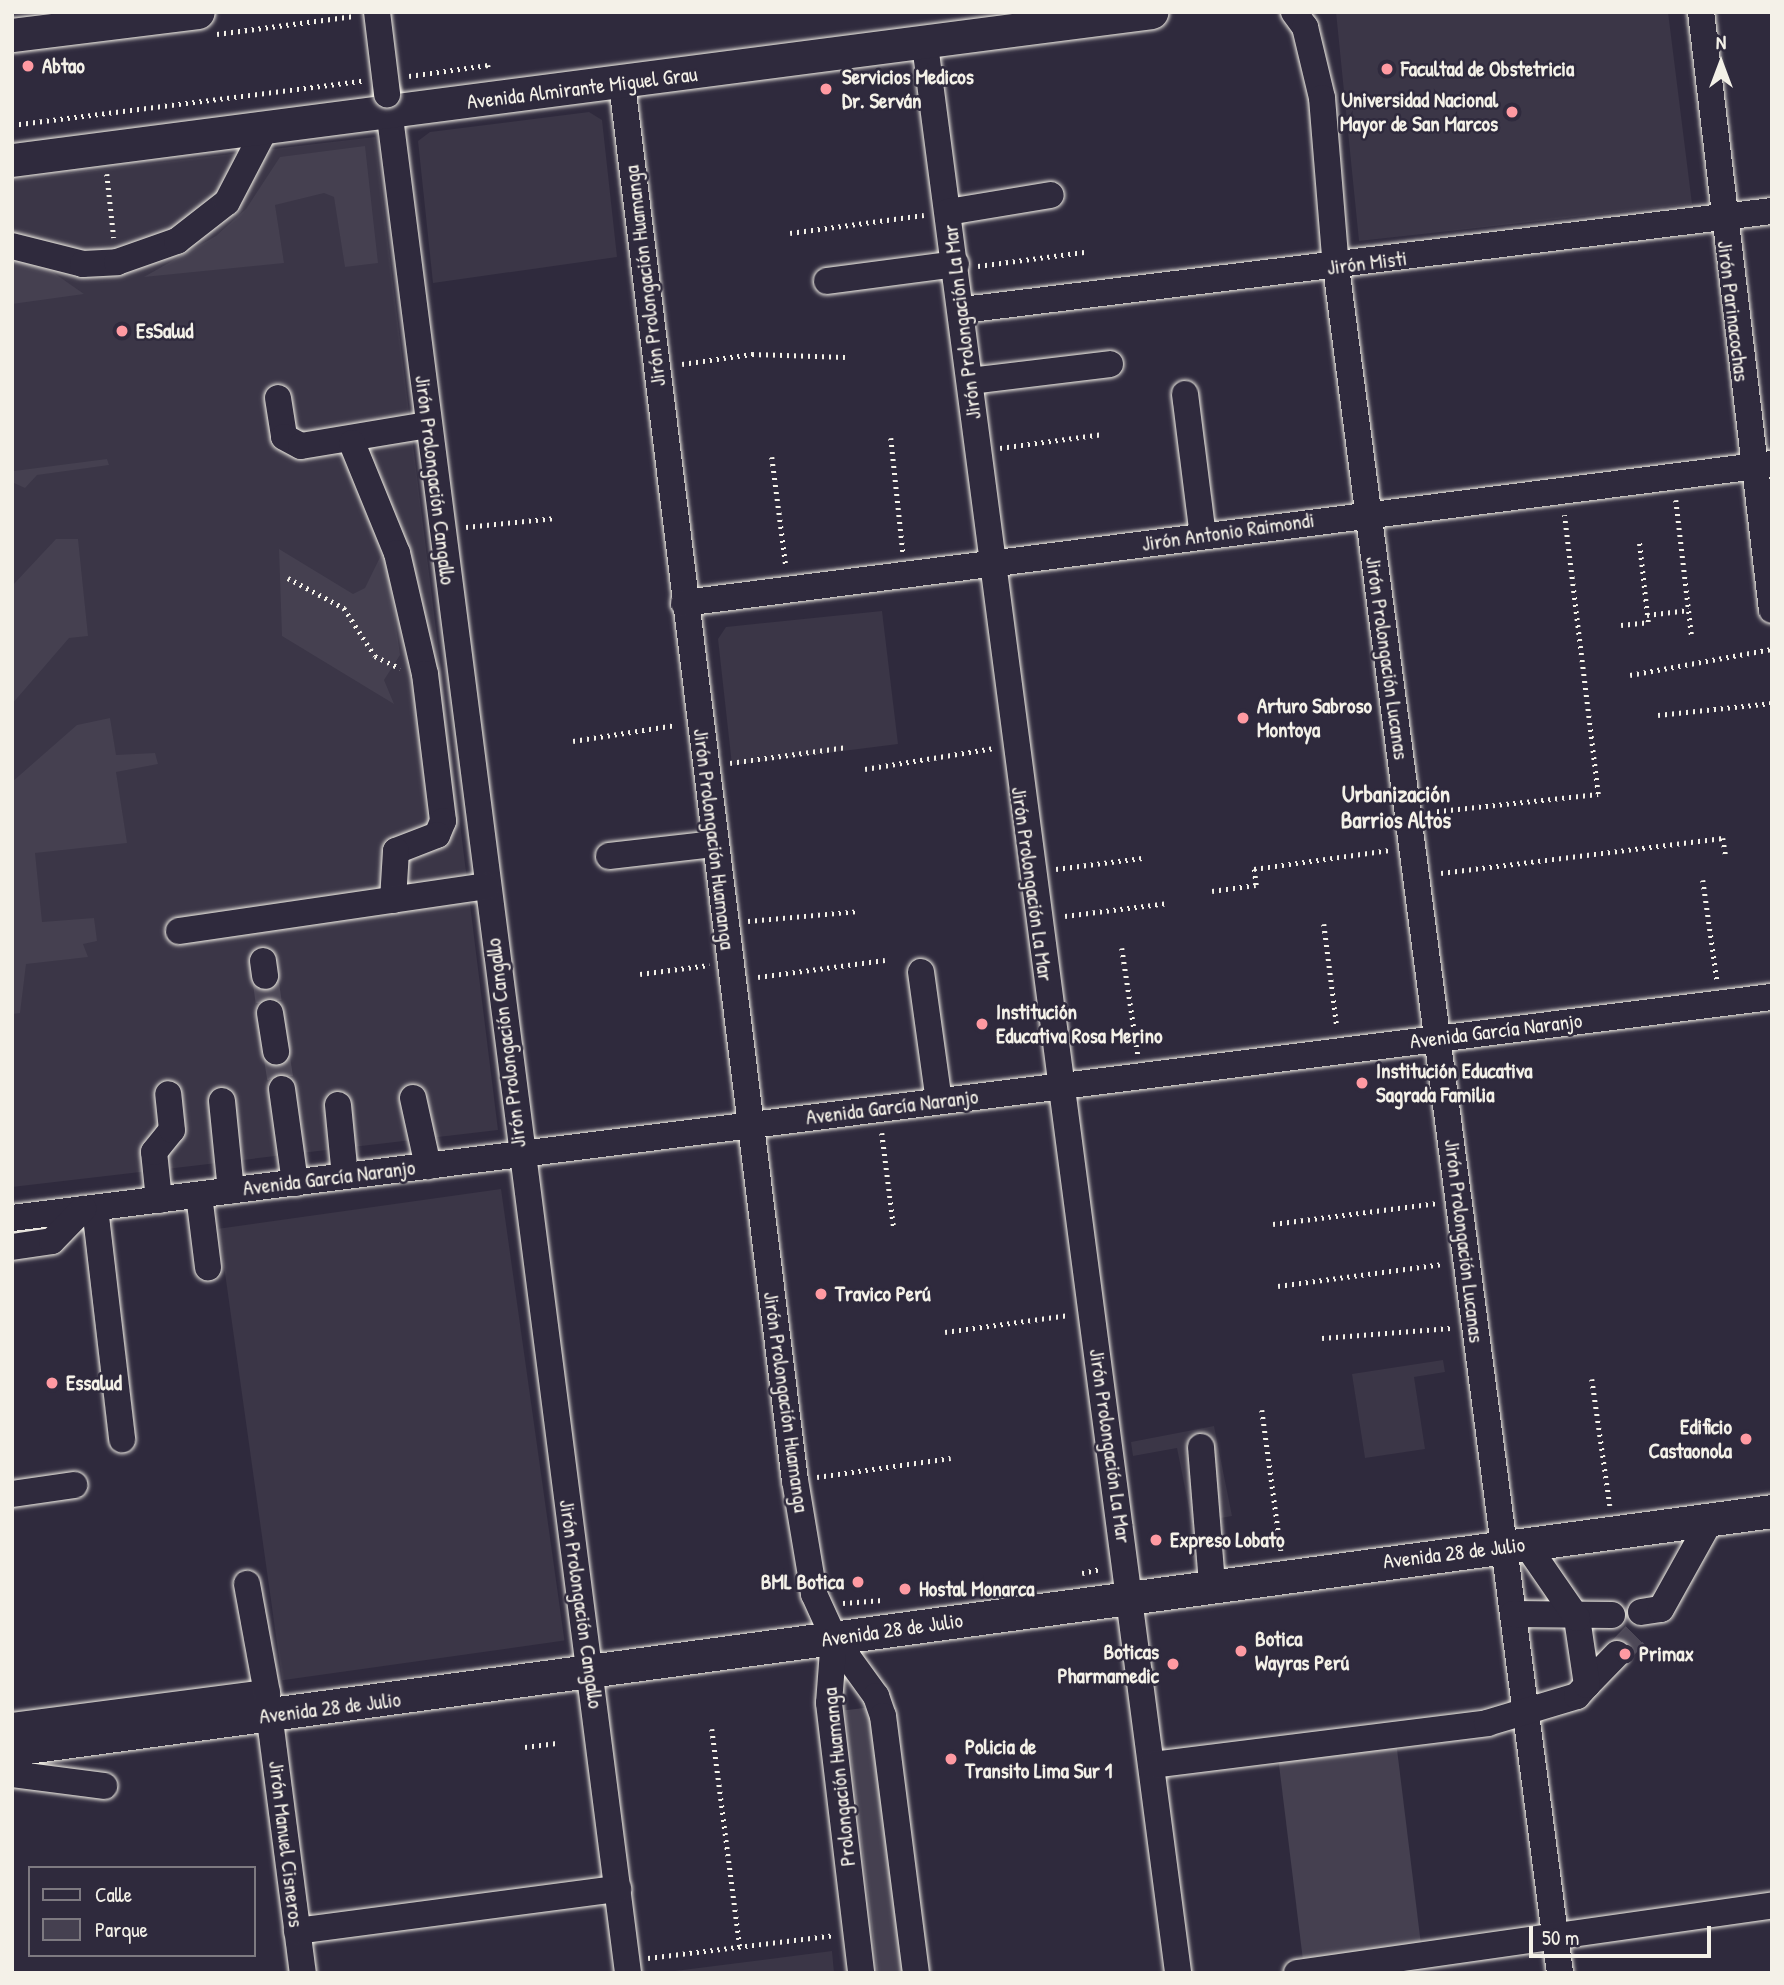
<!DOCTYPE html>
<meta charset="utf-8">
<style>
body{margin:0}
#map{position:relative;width:1784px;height:1985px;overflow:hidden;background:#2f2a3d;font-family:"Patrick Hand",sans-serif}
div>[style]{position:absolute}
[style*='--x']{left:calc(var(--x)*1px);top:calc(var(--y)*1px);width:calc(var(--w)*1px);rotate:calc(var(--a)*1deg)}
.built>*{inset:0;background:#3b3647;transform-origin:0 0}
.green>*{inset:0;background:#454050;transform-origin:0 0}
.minor-tunnel>*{height:26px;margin-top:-13px;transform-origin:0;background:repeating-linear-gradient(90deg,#4d4857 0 26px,transparent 0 39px)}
.path>*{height:4.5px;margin-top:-2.25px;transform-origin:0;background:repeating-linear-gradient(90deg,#f4f1e8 0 2px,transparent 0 7px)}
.roads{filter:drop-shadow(0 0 2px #f4f1e8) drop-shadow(0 0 2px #f4f1e8)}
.minor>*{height:26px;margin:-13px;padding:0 13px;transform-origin:13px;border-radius:13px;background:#2f2a3d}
.major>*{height:33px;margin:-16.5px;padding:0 16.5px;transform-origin:16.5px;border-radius:16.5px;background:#2f2a3d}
.bridges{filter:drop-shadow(0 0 2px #f4f1e8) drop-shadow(0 0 2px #f4f1e8)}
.minor-bridge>*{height:26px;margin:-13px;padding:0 13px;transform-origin:13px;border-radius:13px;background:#2f2a3d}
.dots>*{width:19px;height:19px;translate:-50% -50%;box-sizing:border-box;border:4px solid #2f2a3d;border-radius:50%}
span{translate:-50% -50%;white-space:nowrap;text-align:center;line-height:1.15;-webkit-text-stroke:5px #2f2a3d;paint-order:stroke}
.poi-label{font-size:21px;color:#f4f1e8;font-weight:700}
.left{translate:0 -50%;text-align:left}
.right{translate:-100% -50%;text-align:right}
.street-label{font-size:21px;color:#f4f1e8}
.neighbourhood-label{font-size:23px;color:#f4f1e8;font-weight:700}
.frame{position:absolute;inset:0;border:14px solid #f4f1e8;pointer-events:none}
.legend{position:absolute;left:28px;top:1866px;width:228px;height:91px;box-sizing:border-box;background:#2f2a3d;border:2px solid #7e7a81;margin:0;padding:9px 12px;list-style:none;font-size:21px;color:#f4f1e8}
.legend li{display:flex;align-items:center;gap:14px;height:35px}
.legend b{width:35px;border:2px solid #7e7a81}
.north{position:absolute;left:1686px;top:28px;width:70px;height:70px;-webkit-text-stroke:5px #2f2a3d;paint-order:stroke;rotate:0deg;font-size:19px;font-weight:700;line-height:28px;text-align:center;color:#f4f1e8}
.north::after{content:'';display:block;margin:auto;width:24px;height:32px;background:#f4f1e8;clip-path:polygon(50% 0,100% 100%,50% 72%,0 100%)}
.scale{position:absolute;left:1529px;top:1926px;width:182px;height:32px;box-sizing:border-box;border:4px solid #f4f1e8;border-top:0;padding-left:9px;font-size:21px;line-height:24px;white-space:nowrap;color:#f4f1e8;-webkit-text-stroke:5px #2f2a3d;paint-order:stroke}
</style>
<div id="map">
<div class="built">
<i style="clip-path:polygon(1336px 12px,1668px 12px,1692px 204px,1359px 241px)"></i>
<i style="clip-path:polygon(589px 112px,602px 120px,617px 257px,433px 283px,418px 141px,430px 132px)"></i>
<i style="clip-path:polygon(375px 137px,498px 1130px,12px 1187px,12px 180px)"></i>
<i style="clip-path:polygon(882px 611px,898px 744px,732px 765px,718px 639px,726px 627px)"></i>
<i style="left:501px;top:1189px;width:456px;height:285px;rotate:82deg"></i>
<i style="clip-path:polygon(1443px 1360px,1445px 1372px,1414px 1377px,1425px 1449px,1365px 1458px,1352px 1374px)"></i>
<i style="clip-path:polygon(1214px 1426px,1232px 1516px,1192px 1523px,1177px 1448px,1133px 1456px,1131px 1442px)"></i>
<i style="clip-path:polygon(832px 1951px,834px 1973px,659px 1973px)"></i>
</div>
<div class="green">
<i style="clip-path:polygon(365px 146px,378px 263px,345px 267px,334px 197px,324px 193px,275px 205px,284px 263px,144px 277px,216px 236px,246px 209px,280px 157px)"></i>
<i style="clip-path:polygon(12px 259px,51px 271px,84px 294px,12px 304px)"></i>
<i style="clip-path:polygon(107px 459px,109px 465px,37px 475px,25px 488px,14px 483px,14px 471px)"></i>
<i style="clip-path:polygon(56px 539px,78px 539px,88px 636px,69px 638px,12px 704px,12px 586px)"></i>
<i style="clip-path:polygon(385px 547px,400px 655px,384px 680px,394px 704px,282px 636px,279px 549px,353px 594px,365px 588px)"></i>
<i style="clip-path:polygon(110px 718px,116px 755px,155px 753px,158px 764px,116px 772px,127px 843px,35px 853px,42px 922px,94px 918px,97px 941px,83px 944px,88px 957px,26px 964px,20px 1013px,12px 1014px,12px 782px,77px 725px)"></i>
<i style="left:872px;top:1707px;width:268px;height:27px;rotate:83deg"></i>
<i style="left:1395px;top:1733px;width:224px;height:119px;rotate:83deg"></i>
</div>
<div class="minor-tunnel">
<i style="--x:265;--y:976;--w:37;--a:82"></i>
<i style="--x:276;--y:1052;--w:37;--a:81"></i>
<i style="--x:1617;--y:1654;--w:37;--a:-46"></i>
</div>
<div class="path">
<i style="--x:217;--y:34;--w:138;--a:-7.5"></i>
<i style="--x:409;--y:76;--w:80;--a:-7.9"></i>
<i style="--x:488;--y:65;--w:6;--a:81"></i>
<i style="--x:12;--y:125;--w:353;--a:-7.2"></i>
<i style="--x:107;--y:174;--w:64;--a:83.8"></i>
<i style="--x:790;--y:233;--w:135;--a:-7.7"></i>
<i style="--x:978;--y:266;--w:107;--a:-7.5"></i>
<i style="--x:682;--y:364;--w:71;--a:-8.1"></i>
<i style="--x:752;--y:354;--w:93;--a:1.8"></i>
<i style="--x:891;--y:438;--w:115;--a:84"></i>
<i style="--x:1000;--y:448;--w:104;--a:-7.7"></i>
<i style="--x:772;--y:457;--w:111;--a:82.7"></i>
<i style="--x:1676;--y:500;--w:139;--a:83.4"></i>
<i style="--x:466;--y:527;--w:90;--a:-5.7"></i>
<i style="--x:288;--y:578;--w:64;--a:28.2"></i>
<i style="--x:344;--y:608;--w:57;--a:57.1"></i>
<i style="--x:375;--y:656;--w:28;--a:26"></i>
<i style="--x:1647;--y:615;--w:42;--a:-6.8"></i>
<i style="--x:1621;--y:625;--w:27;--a:-6"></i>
<i style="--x:1648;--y:622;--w:81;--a:-96.3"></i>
<i style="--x:1630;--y:675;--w:144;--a:-10.4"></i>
<i style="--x:1658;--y:715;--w:115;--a:-6"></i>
<i style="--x:573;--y:741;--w:104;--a:-8.8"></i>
<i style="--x:730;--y:763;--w:118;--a:-7.8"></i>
<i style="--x:865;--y:769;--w:131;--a:-9.2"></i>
<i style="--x:1430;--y:812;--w:169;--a:-6.1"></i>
<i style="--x:1598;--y:794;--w:281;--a:-96.9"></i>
<i style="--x:1056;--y:869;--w:87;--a:-7.3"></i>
<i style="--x:1441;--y:873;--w:284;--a:-7.1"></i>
<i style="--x:1723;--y:838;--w:19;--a:81"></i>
<i style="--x:1703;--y:880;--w:100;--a:82"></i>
<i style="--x:1212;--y:891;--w:44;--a:-7.8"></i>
<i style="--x:1256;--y:885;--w:16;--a:-97"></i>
<i style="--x:1254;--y:869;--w:137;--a:-8"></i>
<i style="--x:1065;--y:916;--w:104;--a:-7.2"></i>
<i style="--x:748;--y:921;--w:111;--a:-5.1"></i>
<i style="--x:1324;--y:924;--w:104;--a:82.8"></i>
<i style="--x:1122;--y:948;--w:108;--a:81.5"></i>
<i style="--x:640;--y:974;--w:70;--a:-7.4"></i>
<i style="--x:758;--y:977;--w:128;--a:-7.6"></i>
<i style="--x:882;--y:1133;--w:97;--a:82.9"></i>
<i style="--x:1273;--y:1224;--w:164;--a:-7.3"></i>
<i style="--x:1278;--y:1286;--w:166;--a:-7.6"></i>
<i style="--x:945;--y:1332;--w:125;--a:-7.8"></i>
<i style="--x:1322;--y:1338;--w:129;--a:-4.4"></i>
<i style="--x:1592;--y:1379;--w:128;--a:81.9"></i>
<i style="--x:1262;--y:1410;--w:142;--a:82.3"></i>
<i style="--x:817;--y:1477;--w:135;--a:-8.1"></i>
<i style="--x:1082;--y:1573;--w:19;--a:-12"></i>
<i style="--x:843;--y:1603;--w:40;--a:-4.3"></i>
<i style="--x:712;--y:1729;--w:220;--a:82.7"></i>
<i style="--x:525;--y:1747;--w:34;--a:-7"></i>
<i style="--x:648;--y:1958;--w:187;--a:-7"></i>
</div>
<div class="roads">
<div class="minor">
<i style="--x:1294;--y:12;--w:19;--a:54"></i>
<i style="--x:1305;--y:27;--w:73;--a:76.5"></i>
<i style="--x:1322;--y:98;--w:170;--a:85.3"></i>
<i style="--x:1336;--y:267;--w:1721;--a:82.52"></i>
<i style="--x:1701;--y:12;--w:602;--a:83.23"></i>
<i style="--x:925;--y:45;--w:1945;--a:82.52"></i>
<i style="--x:622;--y:84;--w:1407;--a:82.94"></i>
<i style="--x:795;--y:1480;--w:116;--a:80.5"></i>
<i style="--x:814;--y:1594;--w:48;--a:65.6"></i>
<i style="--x:834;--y:1638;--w:72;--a:54.1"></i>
<i style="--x:876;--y:1696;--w:21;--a:71"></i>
<i style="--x:883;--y:1716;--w:259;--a:82.7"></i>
<i style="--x:387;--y:94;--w:1894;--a:82.69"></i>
<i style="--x:948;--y:212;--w:104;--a:-9.4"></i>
<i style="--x:12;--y:246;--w:73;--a:14.2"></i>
<i style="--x:83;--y:264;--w:34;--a:-3"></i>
<i style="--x:117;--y:262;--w:64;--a:-19.3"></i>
<i style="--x:177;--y:241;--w:63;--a:-38"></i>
<i style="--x:227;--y:202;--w:82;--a:-62.5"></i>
<i style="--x:827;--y:281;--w:130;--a:-7.5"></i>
<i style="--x:963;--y:310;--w:815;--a:-6.98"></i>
<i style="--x:970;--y:381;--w:141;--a:-6.9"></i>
<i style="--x:1185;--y:394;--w:143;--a:82.8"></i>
<i style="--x:278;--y:398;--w:39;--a:81"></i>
<i style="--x:284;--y:437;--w:19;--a:28"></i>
<i style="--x:301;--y:446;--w:129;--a:-9.4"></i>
<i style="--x:352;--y:443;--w:119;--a:67.8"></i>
<i style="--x:397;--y:553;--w:124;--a:77"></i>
<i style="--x:425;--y:674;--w:148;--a:83"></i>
<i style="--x:443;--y:821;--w:15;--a:113"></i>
<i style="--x:437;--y:835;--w:44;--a:158.7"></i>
<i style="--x:396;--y:851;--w:49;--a:93.5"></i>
<i style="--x:684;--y:603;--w:1097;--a:-7.28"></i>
<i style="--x:609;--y:856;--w:107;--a:-6.5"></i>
<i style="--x:179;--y:931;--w:311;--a:-8.3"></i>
<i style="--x:263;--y:961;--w:15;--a:82"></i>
<i style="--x:921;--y:972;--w:130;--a:82.1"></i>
<i style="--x:270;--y:1013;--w:39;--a:81"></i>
<i style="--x:282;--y:1089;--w:95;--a:82.1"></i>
<i style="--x:413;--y:1098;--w:70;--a:77.6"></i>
<i style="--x:222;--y:1101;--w:90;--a:84.3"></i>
<i style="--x:338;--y:1105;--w:71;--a:84.4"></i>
<i style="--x:199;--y:1195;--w:73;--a:82.9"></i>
<i style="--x:159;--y:1200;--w:48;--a:-95.9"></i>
<i style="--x:154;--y:1152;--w:28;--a:-51"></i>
<i style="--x:172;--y:1130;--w:36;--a:-96"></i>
<i style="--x:95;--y:1208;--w:233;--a:83.3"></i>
<i style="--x:12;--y:1218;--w:1774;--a:-7.16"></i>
<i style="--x:12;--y:1247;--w:40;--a:-8.5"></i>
<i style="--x:52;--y:1241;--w:45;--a:-45.9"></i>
<i style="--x:1201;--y:1447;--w:136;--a:85.4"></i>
<i style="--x:12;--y:1494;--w:63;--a:-8.3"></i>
<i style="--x:1641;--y:1612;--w:20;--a:-9"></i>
<i style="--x:1661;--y:1609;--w:103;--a:-60.9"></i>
<i style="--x:1513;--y:1614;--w:99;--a:0.6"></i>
<i style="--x:834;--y:1638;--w:65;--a:94.4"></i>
<i style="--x:829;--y:1703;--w:272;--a:83.2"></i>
<i style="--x:1587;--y:1685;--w:43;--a:-45.9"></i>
<i style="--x:267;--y:1697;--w:278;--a:82.6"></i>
<i style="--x:12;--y:1726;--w:257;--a:-7.4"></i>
<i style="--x:267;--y:1693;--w:111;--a:-100.4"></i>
<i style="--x:1152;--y:1765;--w:338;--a:-7.1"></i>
<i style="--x:1487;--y:1723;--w:94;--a:-16.7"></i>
<i style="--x:1577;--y:1696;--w:15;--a:-48"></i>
<i style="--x:1587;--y:1685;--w:68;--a:-98.5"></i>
<i style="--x:1577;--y:1618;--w:90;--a:-124.6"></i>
<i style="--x:12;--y:1774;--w:93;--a:7.4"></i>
<i style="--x:297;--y:1931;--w:324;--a:-7.5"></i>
<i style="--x:1297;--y:1973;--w:480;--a:-8.1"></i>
</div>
<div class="major">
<i style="--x:12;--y:35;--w:187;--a:-7"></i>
<i style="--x:12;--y:160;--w:1149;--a:-7.4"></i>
<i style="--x:12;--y:1749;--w:1776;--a:-7.7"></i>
</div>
</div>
<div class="bridges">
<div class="minor-bridge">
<i style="--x:377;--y:12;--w:83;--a:83"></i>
</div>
</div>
<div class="dots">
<i style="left:28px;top:66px;background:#ff9aa2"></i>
<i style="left:1387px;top:69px;background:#ff9aa2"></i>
<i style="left:826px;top:89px;background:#ff9aa2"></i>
<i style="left:1512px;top:112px;background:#ff9aa2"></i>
<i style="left:122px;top:331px;background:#ff9aa2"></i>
<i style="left:1243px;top:718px;background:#ff9aa2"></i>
<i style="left:982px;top:1024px;background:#ff9aa2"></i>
<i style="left:1362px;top:1083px;background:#ff9aa2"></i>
<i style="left:821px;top:1294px;background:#ff9aa2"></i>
<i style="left:52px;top:1383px;background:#ff9aa2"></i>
<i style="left:1746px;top:1439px;background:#ff9aa2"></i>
<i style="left:1156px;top:1540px;background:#ff9aa2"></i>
<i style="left:858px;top:1582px;background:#ff9aa2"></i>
<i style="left:905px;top:1589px;background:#ff9aa2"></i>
<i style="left:1241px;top:1651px;background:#ff9aa2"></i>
<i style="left:1625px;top:1654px;background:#ff9aa2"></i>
<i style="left:1173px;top:1664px;background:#ff9aa2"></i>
<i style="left:951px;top:1759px;background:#ff9aa2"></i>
</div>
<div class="poi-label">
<span class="left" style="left:42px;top:66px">Abtao</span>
<span class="left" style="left:1401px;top:69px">Facultad de Obstetricia</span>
<span class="left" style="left:842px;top:89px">Servicios Medicos<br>Dr. Serván</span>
<span class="right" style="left:1498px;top:112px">Universidad Nacional<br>Mayor de San Marcos</span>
<span class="left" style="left:136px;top:331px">EsSalud</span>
<span class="left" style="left:1257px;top:718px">Arturo Sabroso<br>Montoya</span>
<span class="left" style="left:996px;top:1024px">Institución<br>Educativa Rosa Merino</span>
<span class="left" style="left:1376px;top:1083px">Institución Educativa<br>Sagrada Familia</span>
<span class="left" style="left:835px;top:1294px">Travico Perú</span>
<span class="left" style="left:66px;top:1383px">Essalud</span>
<span class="right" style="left:1732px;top:1439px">Edificio<br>Castaonola</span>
<span class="left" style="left:1170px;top:1540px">Expreso Lobato</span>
<span class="right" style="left:844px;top:1582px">BML Botica</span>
<span class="left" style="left:919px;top:1589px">Hostal Monarca</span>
<span class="left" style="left:1255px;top:1651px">Botica<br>Wayras Perú</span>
<span class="right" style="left:1159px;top:1664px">Boticas<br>Pharmamedic</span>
<span class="left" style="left:1639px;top:1654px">Primax</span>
<span class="left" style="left:965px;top:1759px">Policia de<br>Transito Lima Sur 1</span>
</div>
<div class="street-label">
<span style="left:582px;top:88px;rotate:-7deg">Avenida Almirante Miguel Grau</span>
<span style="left:1367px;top:263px;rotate:-7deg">Jirón Misti</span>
<span style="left:645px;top:276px;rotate:-97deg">Jirón Prolongación Huamanga</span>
<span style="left:1733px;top:311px;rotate:83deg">Jirón Parinacochas</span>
<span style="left:962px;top:322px;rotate:-97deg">Jirón Prolongación La Mar</span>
<span style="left:435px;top:480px;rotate:83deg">Jirón Prolongación Cangallo</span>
<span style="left:1228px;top:532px;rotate:-8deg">Jirón Antonio Raimondi</span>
<span style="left:1387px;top:658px;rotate:82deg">Jirón Prolongación Lucanas</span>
<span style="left:714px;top:839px;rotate:83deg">Jirón Prolongación Huamanga</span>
<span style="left:1032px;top:884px;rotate:82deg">Jirón Prolongación La Mar</span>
<span style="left:1496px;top:1031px;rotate:-7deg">Avenida García Naranjo</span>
<span style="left:506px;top:1043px;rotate:-97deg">Jirón Prolongación Cangallo</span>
<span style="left:892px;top:1107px;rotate:-7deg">Avenida García Naranjo</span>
<span style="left:329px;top:1178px;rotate:-7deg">Avenida García Naranjo</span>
<span style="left:1464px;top:1241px;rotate:83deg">Jirón Prolongación Lucanas</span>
<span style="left:786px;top:1402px;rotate:82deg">Jirón Prolongación Huamanga</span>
<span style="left:1110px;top:1446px;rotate:82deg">Jirón Prolongación La Mar</span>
<span style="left:1454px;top:1553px;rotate:-7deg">Avenida 28 de Julio</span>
<span style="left:581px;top:1604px;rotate:82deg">Jirón Prolongación Cangallo</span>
<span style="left:892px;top:1630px;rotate:-8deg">Avenida 28 de Julio</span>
<span style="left:330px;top:1708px;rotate:-7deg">Avenida 28 de Julio</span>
<span style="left:839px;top:1777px;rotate:-96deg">Prolongación Huamanga</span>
<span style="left:286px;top:1844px;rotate:83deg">Jirón Manuel Cisneros</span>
</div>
<div class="neighbourhood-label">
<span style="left:1396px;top:807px">Urbanización<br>Barrios Altos</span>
</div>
<div class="frame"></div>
<ul class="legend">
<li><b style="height:9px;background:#2f2a3d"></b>Calle</li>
<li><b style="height:19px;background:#454050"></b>Parque</li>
</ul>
<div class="north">N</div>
<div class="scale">50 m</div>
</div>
